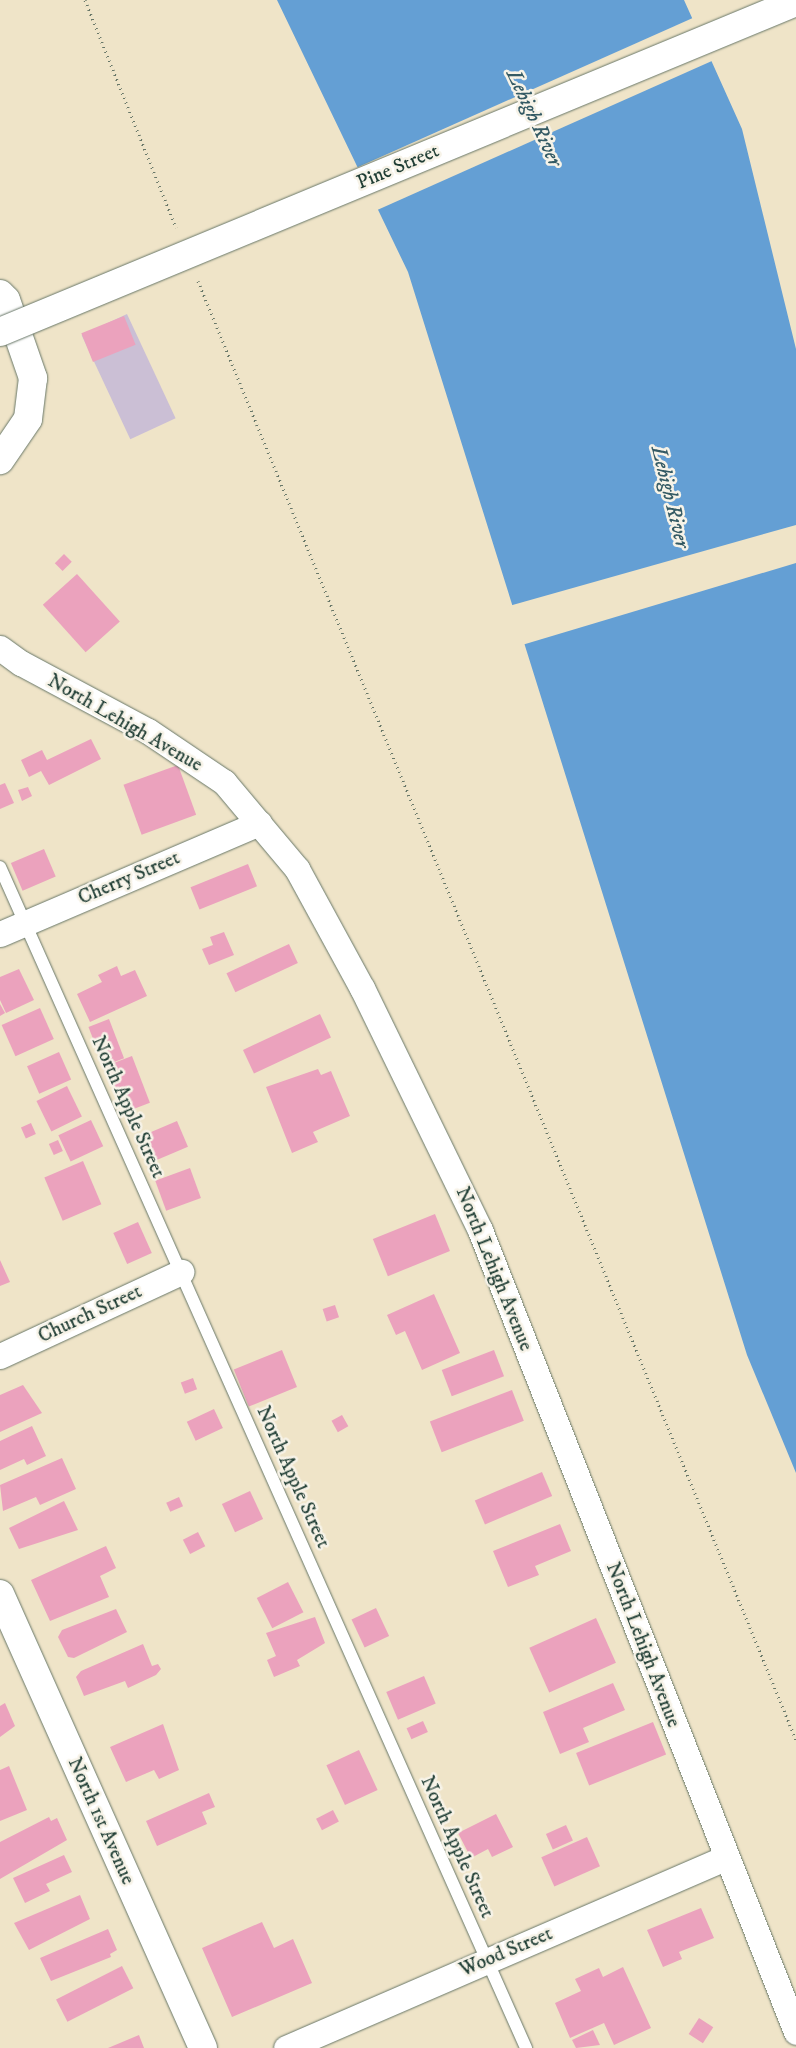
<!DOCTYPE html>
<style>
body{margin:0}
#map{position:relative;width:796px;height:2048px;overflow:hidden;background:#efe4c8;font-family:"IM FELL DW Pica",serif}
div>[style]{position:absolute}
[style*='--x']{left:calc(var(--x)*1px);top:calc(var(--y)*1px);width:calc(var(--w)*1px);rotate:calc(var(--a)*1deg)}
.industrial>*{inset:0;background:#cbbfd5;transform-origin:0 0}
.water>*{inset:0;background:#649fd4}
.pier>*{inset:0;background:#efe4c8;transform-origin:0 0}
.building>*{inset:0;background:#eba2bd;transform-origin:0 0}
.path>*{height:3px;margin-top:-1.5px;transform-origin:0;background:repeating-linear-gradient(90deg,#687768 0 1px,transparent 0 5px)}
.roads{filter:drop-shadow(0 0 1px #687768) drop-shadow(0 0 1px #687768)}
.service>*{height:12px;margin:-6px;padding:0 6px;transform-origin:6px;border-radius:6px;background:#fff}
.minor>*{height:25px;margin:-12.5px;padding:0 12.5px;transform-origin:12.5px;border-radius:12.5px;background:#fff}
.tertiary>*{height:28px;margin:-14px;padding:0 14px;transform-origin:14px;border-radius:14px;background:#fff}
.bridges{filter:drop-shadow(0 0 1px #687768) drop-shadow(0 0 1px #687768)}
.secondary-bridge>*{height:28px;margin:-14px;padding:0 14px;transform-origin:14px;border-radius:14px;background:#fff}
span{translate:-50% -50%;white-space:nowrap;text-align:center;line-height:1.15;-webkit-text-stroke:5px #f7f3e8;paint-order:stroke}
.street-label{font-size:20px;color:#1f3d34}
.water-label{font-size:21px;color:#345a64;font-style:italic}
</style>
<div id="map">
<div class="industrial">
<i style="left:127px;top:314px;width:115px;height:50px;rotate:65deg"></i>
</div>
<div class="water">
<i style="clip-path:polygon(277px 0,684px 0,742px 129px,796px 349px,796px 1473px,747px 1355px,408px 272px)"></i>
</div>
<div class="pier">
<i style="left:695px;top:17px;width:47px;height:373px;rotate:66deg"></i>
<i style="clip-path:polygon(796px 525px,796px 563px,522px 645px,509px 606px)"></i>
</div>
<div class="building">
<i style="left:124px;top:316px;width:31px;height:46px;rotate:68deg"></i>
<i style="left:64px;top:554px;width:11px;height:13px;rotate:45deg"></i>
<i style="left:77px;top:574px;width:64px;height:46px;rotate:48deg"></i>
<i style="clip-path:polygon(91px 739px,101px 759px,49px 785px,41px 771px,29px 777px,21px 760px,42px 750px,47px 760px)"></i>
<i style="left:178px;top:765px;width:53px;height:58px;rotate:70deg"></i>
<i style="clip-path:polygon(5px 783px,14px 803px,0 809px,0 785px)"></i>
<i style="clip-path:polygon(28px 787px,32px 796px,22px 801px,18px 790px)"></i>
<i style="left:44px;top:849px;width:30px;height:36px;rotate:67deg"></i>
<i style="left:248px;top:864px;width:24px;height:62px;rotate:68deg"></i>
<i style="clip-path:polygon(224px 932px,234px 955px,209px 965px,202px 949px,213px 945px,210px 937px)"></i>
<i style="left:289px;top:944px;width:21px;height:69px;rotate:65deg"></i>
<i style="clip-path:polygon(117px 966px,121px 976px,135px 970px,147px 996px,90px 1022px,77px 994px,102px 982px,98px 975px)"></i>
<i style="clip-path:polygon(19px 969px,34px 1000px,6px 1013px,0 1000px,0 977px)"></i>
<i style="clip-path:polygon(0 1004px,5px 1013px,0 1016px)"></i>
<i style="left:40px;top:1008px;width:34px;height:42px;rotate:66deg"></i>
<i style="left:320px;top:1014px;width:26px;height:85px;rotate:65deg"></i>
<i style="left:109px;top:1019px;width:42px;height:22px;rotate:69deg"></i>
<i style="left:59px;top:1052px;width:30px;height:35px;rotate:66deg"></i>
<i style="left:132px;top:1056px;width:50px;height:28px;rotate:69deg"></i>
<i style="clip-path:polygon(318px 1069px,321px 1075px,331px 1071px,350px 1116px,313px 1132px,318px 1142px,292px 1153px,266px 1087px)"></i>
<i style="left:67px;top:1086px;width:34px;height:34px;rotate:64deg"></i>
<i style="left:91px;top:1120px;width:29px;height:36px;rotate:65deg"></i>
<i style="left:177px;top:1121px;width:28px;height:39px;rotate:67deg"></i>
<i style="left:31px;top:1123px;width:12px;height:11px;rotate:66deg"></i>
<i style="left:58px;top:1140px;width:12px;height:10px;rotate:66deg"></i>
<i style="left:83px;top:1161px;width:47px;height:42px;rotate:67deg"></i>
<i style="left:190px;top:1168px;width:32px;height:37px;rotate:70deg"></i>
<i style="left:435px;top:1214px;width:40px;height:67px;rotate:68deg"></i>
<i style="left:138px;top:1222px;width:34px;height:27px;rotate:66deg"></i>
<i style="clip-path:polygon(0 1260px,10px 1282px,0 1286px)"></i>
<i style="clip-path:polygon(434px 1294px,460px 1353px,422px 1370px,405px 1331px,396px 1335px,387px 1315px)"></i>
<i style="left:335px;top:1305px;width:13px;height:13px;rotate:72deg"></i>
<i style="left:282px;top:1350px;width:40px;height:52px;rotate:68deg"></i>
<i style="left:494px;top:1350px;width:28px;height:56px;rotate:69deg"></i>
<i style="left:193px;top:1378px;width:12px;height:13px;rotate:70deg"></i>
<i style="clip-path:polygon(23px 1385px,42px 1413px,0 1432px,0 1395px)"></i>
<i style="left:512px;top:1390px;width:33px;height:88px;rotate:69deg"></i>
<i style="left:214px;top:1409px;width:21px;height:30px;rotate:65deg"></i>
<i style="left:342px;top:1415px;width:13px;height:12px;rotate:61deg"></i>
<i style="clip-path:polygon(32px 1426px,46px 1456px,27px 1465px,24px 1459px,0 1470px,0 1441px)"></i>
<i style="clip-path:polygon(62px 1458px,76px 1489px,40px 1505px,36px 1497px,3px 1511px,0 1485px)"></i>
<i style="left:542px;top:1472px;width:26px;height:73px;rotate:67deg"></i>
<i style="left:250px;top:1491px;width:31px;height:31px;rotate:65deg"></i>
<i style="left:179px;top:1497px;width:10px;height:14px;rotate:66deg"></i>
<i style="clip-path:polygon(64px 1501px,78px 1530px,19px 1549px,9px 1528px)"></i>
<i style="clip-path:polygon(560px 1524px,571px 1551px,535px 1566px,539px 1575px,508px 1587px,493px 1551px)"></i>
<i style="left:198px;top:1532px;width:16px;height:17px;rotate:63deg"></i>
<i style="clip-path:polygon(106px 1546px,116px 1568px,100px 1576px,109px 1597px,50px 1621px,31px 1580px)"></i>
<i style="left:288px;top:1582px;width:34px;height:35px;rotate:63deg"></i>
<i style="left:376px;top:1608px;width:31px;height:27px;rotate:65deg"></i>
<i style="clip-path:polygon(116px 1609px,127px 1632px,74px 1658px,68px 1657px,58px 1637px,62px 1630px)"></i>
<i style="clip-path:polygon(315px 1617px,325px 1643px,297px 1660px,300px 1666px,274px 1677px,267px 1660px,276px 1656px,266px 1633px)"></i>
<i style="left:596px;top:1618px;width:49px;height:73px;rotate:66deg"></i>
<i style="clip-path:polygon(143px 1644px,152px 1666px,158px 1664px,161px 1669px,156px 1675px,128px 1688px,125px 1681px,84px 1696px,76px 1677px,81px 1671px)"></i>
<i style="left:424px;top:1676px;width:30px;height:41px;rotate:67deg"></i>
<i style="clip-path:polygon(613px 1683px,625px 1710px,583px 1728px,589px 1742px,560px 1754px,543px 1712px)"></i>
<i style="clip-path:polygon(5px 1703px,15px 1726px,0 1737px,0 1706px)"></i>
<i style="left:423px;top:1721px;width:12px;height:18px;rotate:66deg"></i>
<i style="left:653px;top:1722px;width:35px;height:83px;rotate:68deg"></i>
<i style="clip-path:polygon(163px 1724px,179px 1770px,159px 1779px,154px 1770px,126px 1782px,110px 1747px)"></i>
<i style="left:359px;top:1750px;width:44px;height:36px;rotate:65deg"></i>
<i style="clip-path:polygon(9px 1766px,27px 1810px,0 1821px,0 1770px)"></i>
<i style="clip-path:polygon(209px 1793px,215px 1807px,202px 1812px,207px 1824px,157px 1846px,146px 1821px)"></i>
<i style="left:333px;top:1810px;width:13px;height:19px;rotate:63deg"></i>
<i style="clip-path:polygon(496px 1814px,513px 1847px,492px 1857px,488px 1849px,471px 1858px,458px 1833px)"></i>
<i style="clip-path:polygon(49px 1817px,51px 1821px,57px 1818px,67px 1840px,0 1879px,0 1842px)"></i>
<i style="left:566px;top:1825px;width:17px;height:22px;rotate:66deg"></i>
<i style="left:587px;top:1837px;width:32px;height:50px;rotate:66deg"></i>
<i style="clip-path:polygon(64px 1855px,72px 1872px,46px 1884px,50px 1891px,25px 1903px,13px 1878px)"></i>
<i style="clip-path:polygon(80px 1895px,90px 1919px,29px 1950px,14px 1923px)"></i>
<i style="clip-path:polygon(701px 1908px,714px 1938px,679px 1952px,682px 1959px,663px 1967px,647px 1930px)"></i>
<i style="clip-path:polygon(262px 1922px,274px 1948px,293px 1939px,312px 1983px,232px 2017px,202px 1948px)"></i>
<i style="clip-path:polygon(108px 1929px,117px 1950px,110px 1954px,111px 1957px,51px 1981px,40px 1958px)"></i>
<i style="left:122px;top:1966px;width:25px;height:74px;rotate:63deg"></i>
<i style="clip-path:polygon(623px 1967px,651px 2028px,614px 2045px,604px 2023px,570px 2038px,555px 2003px,581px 1991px,575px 1979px,599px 1968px,603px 1977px)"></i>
<i style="left:699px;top:2018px;width:17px;height:19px;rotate:33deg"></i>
<i style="clip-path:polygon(593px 2030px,600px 2045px,576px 2048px,572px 2040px)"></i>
<i style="clip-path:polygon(139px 2035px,144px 2048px,108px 2048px)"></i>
</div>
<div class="path">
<i style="--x:85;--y:0;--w:245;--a:68.2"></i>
<i style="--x:198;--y:281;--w:1577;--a:67.71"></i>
</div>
<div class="roads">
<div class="service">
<i style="--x:0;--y:867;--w:1293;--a:65.99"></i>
</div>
<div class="minor">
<i style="--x:0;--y:648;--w:26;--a:36"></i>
<i style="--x:21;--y:663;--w:144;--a:28.2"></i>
<i style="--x:148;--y:731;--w:92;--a:33.9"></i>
<i style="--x:224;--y:782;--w:114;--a:50"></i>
<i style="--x:297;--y:869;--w:136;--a:61.4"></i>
<i style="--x:362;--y:988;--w:269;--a:64"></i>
<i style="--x:480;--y:1230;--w:862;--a:68.49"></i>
<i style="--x:0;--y:934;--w:282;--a:-23.2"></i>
<i style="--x:0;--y:1356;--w:200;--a:-24.9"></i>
<i style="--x:286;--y:2048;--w:479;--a:-23.4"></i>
</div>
<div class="tertiary">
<i style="--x:0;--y:294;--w:8;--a:45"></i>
<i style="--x:6;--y:300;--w:83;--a:70.9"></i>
<i style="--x:33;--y:378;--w:41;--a:97"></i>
<i style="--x:28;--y:419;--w:50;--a:124.3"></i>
<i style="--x:0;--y:1594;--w:497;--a:65.9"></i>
</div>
</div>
<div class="bridges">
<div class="secondary-bridge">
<i style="--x:0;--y:332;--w:862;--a:-22.52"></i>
</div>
</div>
<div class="street-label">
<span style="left:398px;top:167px;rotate:-23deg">Pine Street</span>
<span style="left:125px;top:723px;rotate:30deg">North Lehigh Avenue</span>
<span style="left:129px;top:878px;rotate:-23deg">Cherry Street</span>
<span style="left:128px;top:1107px;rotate:66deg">North Apple Street</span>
<span style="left:494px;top:1269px;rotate:68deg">North Lehigh Avenue</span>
<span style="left:90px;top:1314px;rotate:-25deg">Church Street</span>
<span style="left:293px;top:1477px;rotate:66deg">North Apple Street</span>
<span style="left:643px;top:1645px;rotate:69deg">North Lehigh Avenue</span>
<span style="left:101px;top:1821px;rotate:66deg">North 1st Avenue</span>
<span style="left:457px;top:1847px;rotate:66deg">North Apple Street</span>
<span style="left:506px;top:1952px;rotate:-23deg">Wood Street</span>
</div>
<div class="water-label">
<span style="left:534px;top:118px;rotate:65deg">Lehigh River</span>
<span style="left:670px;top:497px;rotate:76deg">Lehigh River</span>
</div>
</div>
